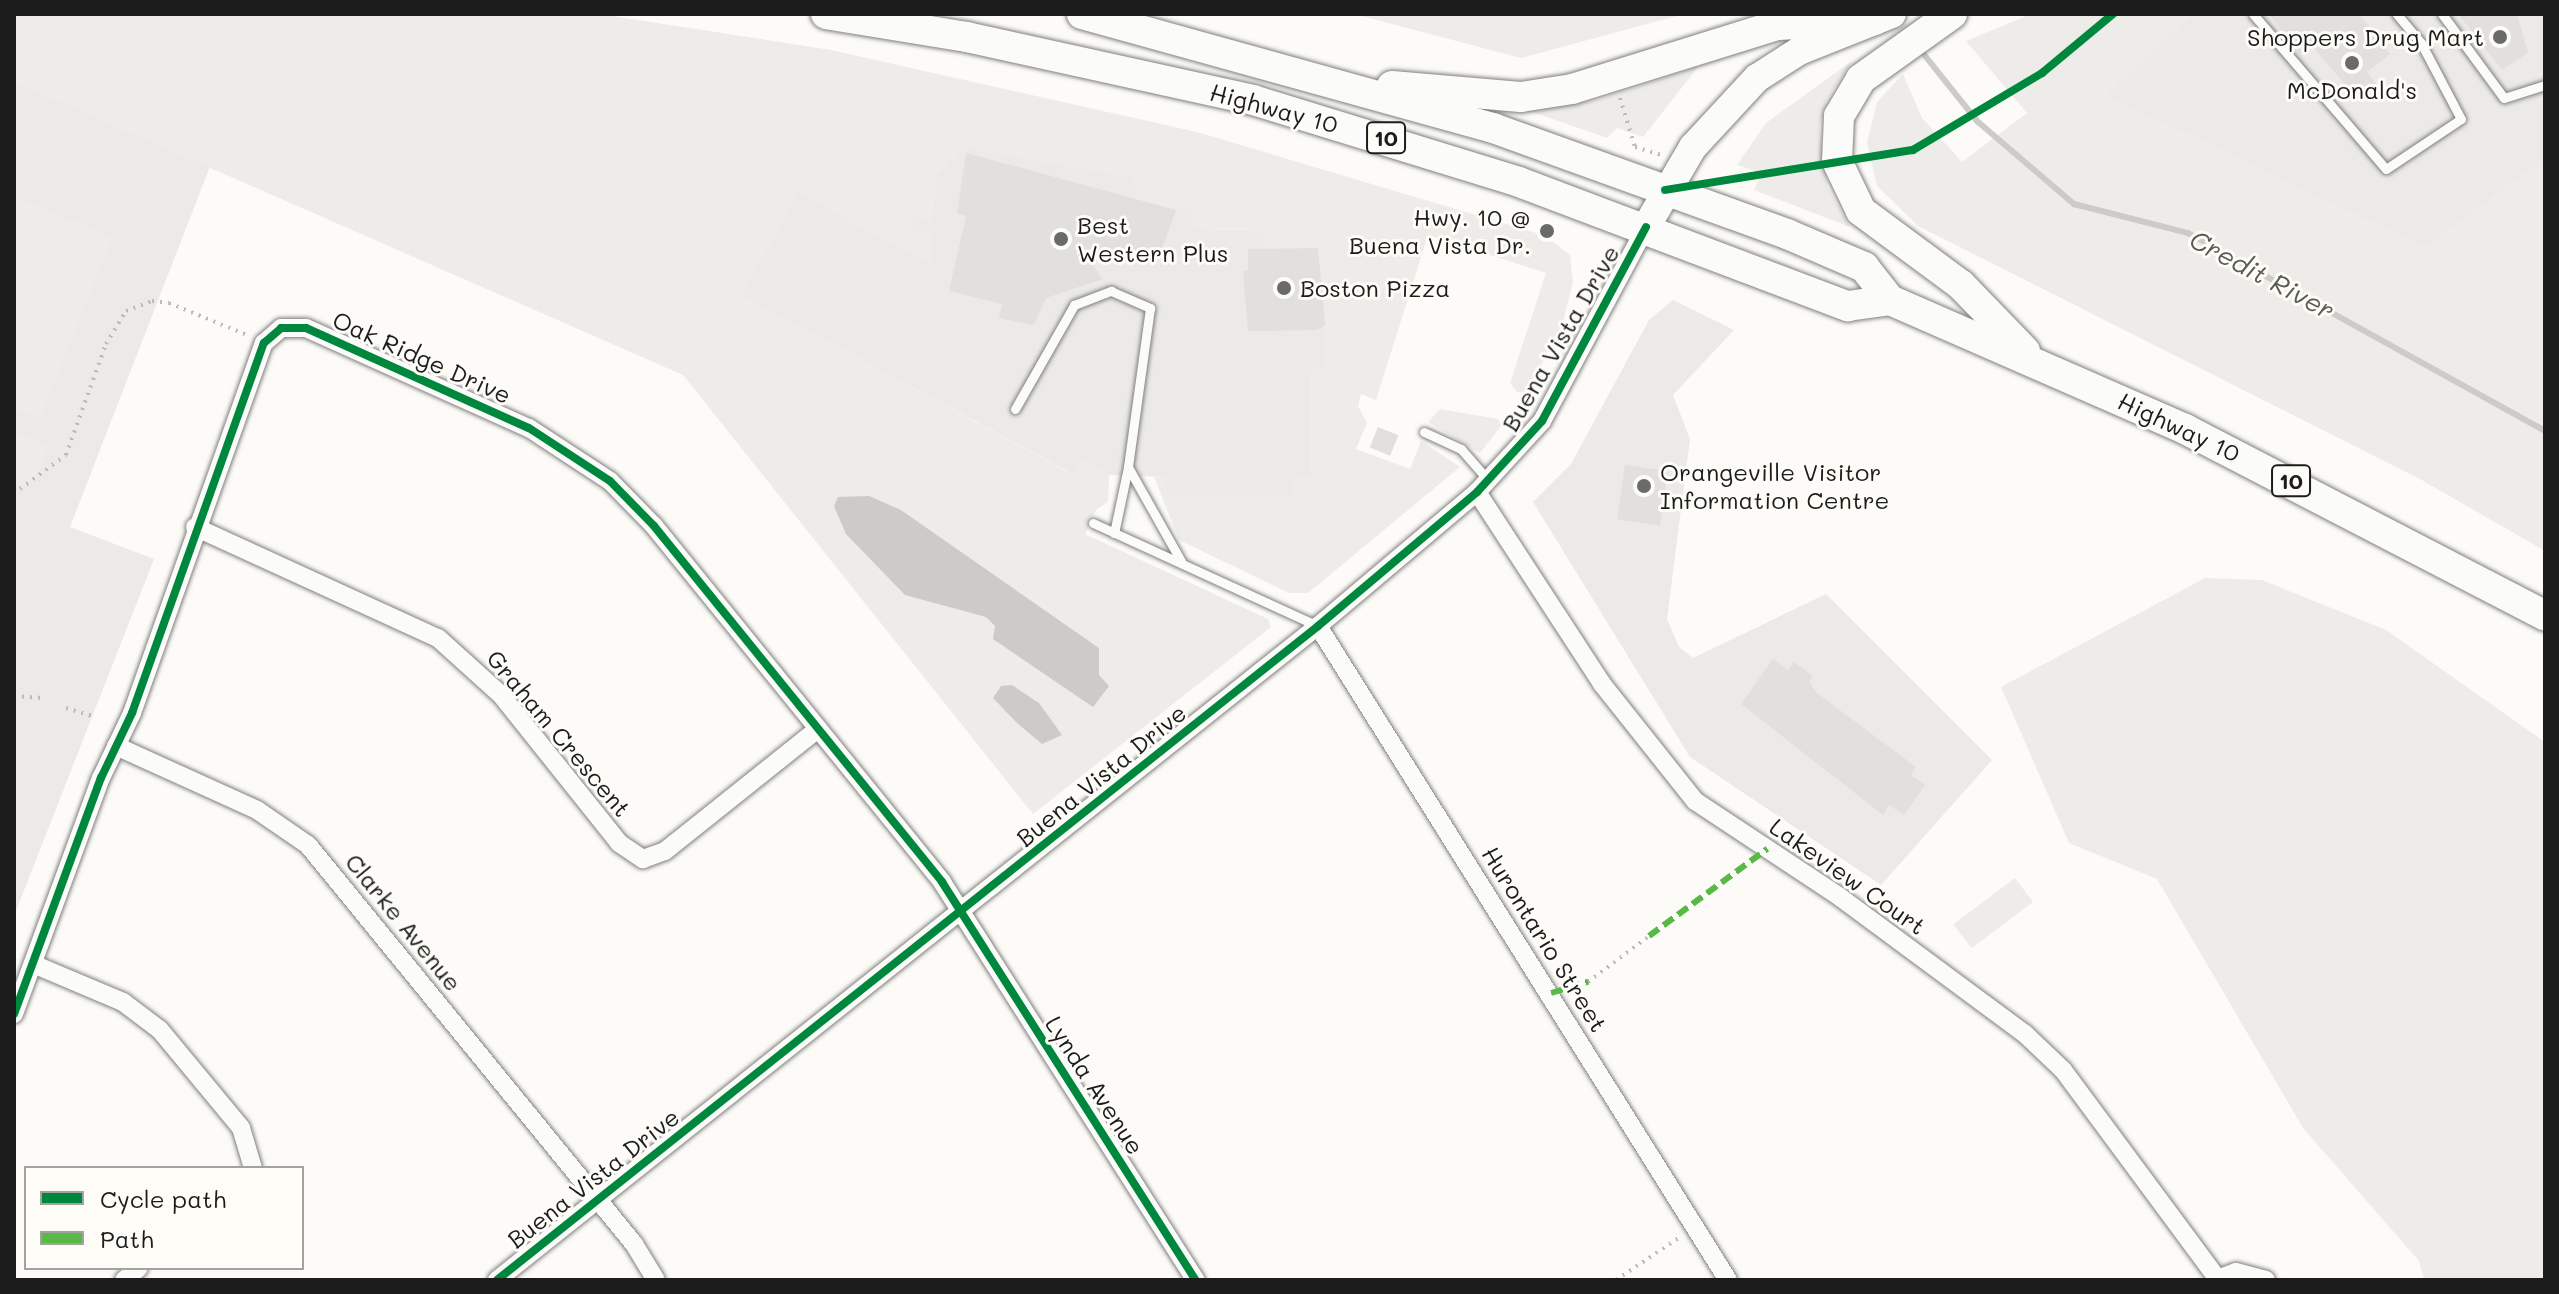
<!DOCTYPE html>
<style>
body{margin:0}
#map{position:relative;width:2559px;height:1294px;overflow:hidden;background:#fcfbf8;font-family:Mali,sans-serif}
div>[style]{position:absolute}
[style*='--x']{left:calc(var(--x)*1px);top:calc(var(--y)*1px);width:calc(var(--w)*1px);rotate:calc(var(--a)*1deg)}
.built>*{inset:0;background:#ebeae8}
.green>*{inset:0;background:#edece8;transform-origin:0 0}
.water>*{inset:0;background:#cccbc7}
.stream>*{height:6px;margin:-3px;padding:0 3px;transform-origin:3px;border-radius:3px;background:#cccbc7}
.building>*{inset:0;background:#e1e0de;transform-origin:0 0}
.path>*{height:4px;margin-top:-2px;transform-origin:0;background:repeating-linear-gradient(90deg,#bbbab8 0 2px,transparent 0 8px)}
.roads{filter:drop-shadow(0 0 2px #81807f) drop-shadow(0 0 2px #81807f)}
.service>*{height:9px;margin:-4.5px;padding:0 4.5px;transform-origin:4.5px;border-radius:4.5px;background:#fbfbf9}
.minor>*{height:18px;margin:-9px;padding:0 9px;transform-origin:9px;border-radius:9px;background:#fbfbf9}
.primary>*{height:28px;margin:-14px;padding:0 14px;transform-origin:14px;border-radius:14px;background:#fbfbf9}
.trunk>*{height:30px;margin:-15px;padding:0 15px;transform-origin:15px;border-radius:15px;background:#fbfbf9}
.quiet>*{height:6px;margin-top:-3px;transform-origin:0;background:repeating-linear-gradient(90deg,#58b947 0 12px,transparent 0 18px)}
.cycleway>*{height:8px;margin:-4px;padding:0 4px;transform-origin:4px;border-radius:4px;background:#00873e}
.dots>*{width:22px;height:22px;translate:-50% -50%;box-sizing:border-box;border:4px solid #fdfcf7;border-radius:50%}
span{translate:-50% -50%;white-space:nowrap;text-align:center;line-height:1.15;-webkit-text-stroke:6px #fdfcf7;paint-order:stroke}
.shield-label span{padding:2px 6px;background:#fdfcf7;border:2px solid;border-radius:6px;-webkit-text-stroke-width:0}
.shield-label{font-size:22px;color:#1c1c1c;font-weight:700}
.poi-label{font-size:24px;color:#1c1c1c}
.right{translate:-100% -50%;text-align:right}
.left{translate:0 -50%;text-align:left}
.street-label{font-size:24px;color:#1c1c1c}
.water-label{font-size:26px;color:#5a5a58;font-style:italic}
.frame{position:absolute;inset:0;border:16px solid #1c1c1c;pointer-events:none}
.legend{position:absolute;left:24px;top:1166px;width:280px;height:104px;box-sizing:border-box;background:#fdfcf7;border:2px solid #a3a29f;margin:0;padding:10px 14px;list-style:none;font-size:24px;color:#1c1c1c}
.legend li{display:flex;align-items:center;gap:16px;height:40px}
.legend b{width:40px;border:2px solid #a3a29f}
</style>
<div id="map">
<div class="built">
<i style="clip-path:polygon(2192px 14px,2545px 14px,2545px 159px,2425px 248px,2105px 95px)"></i>
<i style="clip-path:polygon(14px 82px,211px 164px,70px 527px,154px 559px,14px 916px)"></i>
<i style="clip-path:polygon(916px 135px,1145px 161px,1192px 206px,1194px 229px,1263px 230px,1325px 282px,1325px 369px,1311px 370px,1310px 477px,1293px 495px,1166px 495px,1166px 477px,1109px 475px,1081px 460px,1073px 474px,741px 295px,803px 183px)"></i>
<i style="clip-path:polygon(1673px 300px,1734px 330px,1673px 395px,1690px 439px,1667px 619px,1679px 647px,1693px 658px,1826px 594px,1992px 760px,1881px 885px,1690px 757px,1533px 502px,1571px 464px,1649px 320px)"></i>
</div>
<div class="green">
<i style="clip-path:polygon(evenodd,14px 14px,599px 14px,831px 50px,1197px 132px,1546px 236px,1570px 255px,1573px 282px,1563px 322px,1527px 392px,1517px 392px,1510px 383px,1546px 273px,1428px 235px,1376px 400px,1361px 394px,1358px 406px,1367px 423px,1356px 449px,1410px 469px,1421px 441px,1460px 467px,1308px 593px,1289px 593px,1179px 540px,1154px 477px,1166px 477px,1167px 495px,1292px 495px,1293px 477px,1310px 477px,1311px 370px,1325px 369px,1325px 282px,1265px 249px,1262px 230px,1194px 229px,1192px 206px,1176px 210px,1137px 199px,1133px 178px,966px 148px,936px 177px,933px 224px,916px 216px,908px 224px,916px 233px,932px 232px,931px 265px,798px 193px,742px 295px,1072px 474px,1081px 459px,1109px 475px,1108px 502px,1096px 510px,1085px 534px,1268px 619px,1271px 627px,1033px 814px,683px 375px,14px 82px,14px 14px,901px 510px,1099px 648px,1099px 675px,1109px 686px,995px 626px,901px 510px)"></i>
<i style="clip-path:polygon(1354px 14px,1684px 14px,1521px 58px)"></i>
<i style="clip-path:polygon(2031px 14px,2192px 14px,2106px 95px,2425px 248px,2545px 159px,2545px 551px,2420px 479px,1918px 226px,1877px 186px,1867px 142px,1877px 102px,1903px 74px,1922px 118px,1962px 162px,2027px 113px,1966px 41px)"></i>
<i style="clip-path:polygon(1852px 61px,1827px 99px,1819px 127px,1827px 186px,1850px 227px,1754px 190px,1762px 173px,1737px 165px,1766px 123px)"></i>
<i style="clip-path:polygon(1698px 67px,1643px 137px,1617px 128px,1607px 138px,1521px 108px,1594px 101px)"></i>
<i style="clip-path:polygon(14px 197px,113px 237px,40px 419px,14px 408px)"></i>
<i style="clip-path:polygon(1440px 409px,1498px 419px,1501px 426px,1480px 453px,1428px 422px)"></i>
<i style="clip-path:polygon(14px 432px,49px 445px,37px 478px,18px 488px)"></i>
<i style="clip-path:polygon(2205px 578px,2262px 580px,2386px 630px,2545px 742px,2545px 1280px,2424px 1280px,2419px 1261px,2303px 1128px,2157px 879px,2069px 843px,2001px 687px)"></i>
<i style="left:2015px;top:878px;width:30px;height:77px;rotate:53deg"></i>
</div>
<div class="water">
<i style="clip-path:polygon(869px 496px,901px 510px,1099px 648px,1099px 675px,1109px 686px,1093px 707px,993px 639px,995px 626px,986px 617px,905px 595px,846px 534px,834px 506px,838px 497px)"></i>
<i style="clip-path:polygon(1012px 685px,1039px 703px,1062px 735px,1042px 744px,1017px 723px,993px 698px,1001px 686px)"></i>
</div>
<div class="stream">
<i style="--x:1918;--y:47;--w:95;--a:51.4"></i>
<i style="--x:1977;--y:121;--w:128;--a:40.6"></i>
<i style="--x:2074;--y:204;--w:118;--a:14.3"></i>
<i style="--x:2188;--y:233;--w:408;--a:29"></i>
</div>
<div class="building">
<i style="clip-path:polygon(2269px 14px,2359px 14px,2390px 54px,2367px 72px,2378px 86px,2359px 101px,2312px 46px,2300px 54px)"></i>
<i style="clip-path:polygon(2458px 14px,2517px 14px,2528px 53px,2502px 70px)"></i>
<i style="clip-path:polygon(966px 153px,1176px 210px,1156px 265px,1082px 252px,1103px 279px,1046px 298px,1034px 325px,999px 318px,1002px 304px,949px 291px,966px 216px,957px 214px)"></i>
<i style="clip-path:polygon(1318px 248px,1325px 325px,1317px 330px,1248px 331px,1243px 271px,1248px 271px,1248px 249px)"></i>
<i style="left:1378px;top:427px;width:22px;height:22px;rotate:22deg"></i>
<i style="left:1625px;top:465px;width:43px;height:55px;rotate:8deg"></i>
<i style="clip-path:polygon(1773px 659px,1788px 670px,1794px 662px,1813px 676px,1809px 682px,1817px 693px,1916px 767px,1911px 775px,1925px 785px,1904px 815px,1889px 805px,1883px 815px,1741px 704px)"></i>
</div>
<div class="path">
<i style="--x:1620;--y:98;--w:51;--a:73"></i>
<i style="--x:1635;--y:147;--w:27;--a:17"></i>
<i style="--x:20;--y:489;--w:57;--a:-36.5"></i>
<i style="--x:66;--y:455;--w:118;--a:-70.2"></i>
<i style="--x:106;--y:344;--w:39;--a:-59"></i>
<i style="--x:126;--y:311;--w:28;--a:-21"></i>
<i style="--x:152;--y:301;--w:17;--a:7"></i>
<i style="--x:169;--y:303;--w:84;--a:22.3"></i>
<i style="--x:14;--y:696;--w:29;--a:4"></i>
<i style="--x:66;--y:708;--w:30;--a:17"></i>
<i style="--x:1588;--y:982;--w:76;--a:-37"></i>
<i style="--x:1616;--y:1280;--w:77;--a:-33.9"></i>
</div>
<div class="roads">
<div class="service">
<i style="--x:2253;--y:14;--w:204;--a:49.4"></i>
<i style="--x:2386;--y:169;--w:90;--a:-33.7"></i>
<i style="--x:2461;--y:119;--w:86;--a:-117.8"></i>
<i style="--x:2421;--y:43;--w:38;--a:-130"></i>
<i style="--x:2442;--y:14;--w:104;--a:53.6"></i>
<i style="--x:2504;--y:98;--w:43;--a:-17.6"></i>
<i style="--x:1015;--y:409;--w:120;--a:-60.4"></i>
<i style="--x:1074;--y:305;--w:40;--a:-21"></i>
<i style="--x:1111;--y:291;--w:43;--a:23.6"></i>
<i style="--x:1150;--y:308;--w:161;--a:97.9"></i>
<i style="--x:1128;--y:467;--w:108;--a:60.6"></i>
<i style="--x:1424;--y:432;--w:41;--a:24.7"></i>
<i style="--x:1461;--y:449;--w:41;--a:48.9"></i>
<i style="--x:1093;--y:523;--w:247;--a:24.6"></i>
<i style="--x:1114;--y:533;--w:67;--a:-78"></i>
</div>
<div class="minor">
<i style="--x:1477;--y:492;--w:229;--a:56.9"></i>
<i style="--x:1602;--y:684;--w:149;--a:51.5"></i>
<i style="--x:1695;--y:801;--w:174;--a:33.5"></i>
<i style="--x:1840;--y:897;--w:230;--a:36.5"></i>
<i style="--x:2025;--y:1034;--w:52;--a:43.5"></i>
<i style="--x:2063;--y:1070;--w:259;--a:53.5"></i>
<i style="--x:195;--y:527;--w:267;--a:24.6"></i>
<i style="--x:438;--y:638;--w:85;--a:42.1"></i>
<i style="--x:501;--y:695;--w:189;--a:51.4"></i>
<i style="--x:619;--y:843;--w:29;--a:34"></i>
<i style="--x:643;--y:859;--w:23;--a:-20"></i>
<i style="--x:665;--y:851;--w:196;--a:-38.6"></i>
<i style="--x:1318;--y:626;--w:772;--a:57.92"></i>
<i style="--x:116;--y:746;--w:155;--a:24.4"></i>
<i style="--x:257;--y:810;--w:62;--a:34.5"></i>
<i style="--x:308;--y:845;--w:515;--a:50.75"></i>
<i style="--x:634;--y:1244;--w:42;--a:58.6"></i>
<i style="--x:33;--y:964;--w:98;--a:22.9"></i>
<i style="--x:123;--y:1002;--w:46;--a:37.1"></i>
<i style="--x:160;--y:1030;--w:127;--a:50.4"></i>
<i style="--x:241;--y:1128;--w:42;--a:73.3"></i>
<i style="--x:14;--y:1014;--w:252;--a:-69.8"></i>
<i style="--x:101;--y:778;--w:72;--a:-64.5"></i>
<i style="--x:132;--y:713;--w:393;--a:-70.4"></i>
<i style="--x:264;--y:343;--w:23;--a:-41"></i>
<i style="--x:281;--y:328;--w:25;--a:0"></i>
<i style="--x:306;--y:328;--w:244;--a:24.2"></i>
<i style="--x:529;--y:428;--w:97;--a:33.2"></i>
<i style="--x:610;--y:481;--w:63;--a:45.6"></i>
<i style="--x:654;--y:526;--w:458;--a:51"></i>
<i style="--x:942;--y:882;--w:472;--a:57.5"></i>
<i style="--x:124;--y:1280;--w:19;--a:-39"></i>
<i style="--x:497;--y:1280;--w:1050;--a:-38.54"></i>
<i style="--x:1318;--y:626;--w:208;--a:-40.1"></i>
<i style="--x:1477;--y:492;--w:96;--a:-47.5"></i>
<i style="--x:1542;--y:421;--w:220;--a:-61.8"></i>
<i style="--x:2215;--y:1280;--w:22;--a:-21"></i>
<i style="--x:2236;--y:1272;--w:31;--a:15"></i>
</div>
<div class="primary">
<i style="--x:1646;--y:227;--w:93;--a:-59.6"></i>
<i style="--x:1693;--y:147;--w:94;--a:-47.2"></i>
<i style="--x:1757;--y:78;--w:50;--a:-32.7"></i>
<i style="--x:1799;--y:51;--w:100;--a:-21.7"></i>
</div>
<div class="trunk">
<i style="--x:826;--y:14;--w:143;--a:9.3"></i>
<i style="--x:967;--y:37;--w:293;--a:12.4"></i>
<i style="--x:1253;--y:100;--w:278;--a:17.1"></i>
<i style="--x:1519;--y:182;--w:352;--a:20.7"></i>
<i style="--x:1848;--y:306;--w:42;--a:-8.1"></i>
<i style="--x:1082;--y:14;--w:427;--a:15.5"></i>
<i style="--x:1493;--y:128;--w:313;--a:19.8"></i>
<i style="--x:1787;--y:234;--w:84;--a:23.2"></i>
<i style="--x:1864;--y:267;--w:42;--a:51.8"></i>
<i style="--x:1890;--y:300;--w:322;--a:23.6"></i>
<i style="--x:2185;--y:429;--w:406;--a:27.4"></i>
<i style="--x:1952;--y:14;--w:112;--a:144.5"></i>
<i style="--x:1861;--y:79;--w:43;--a:120.7"></i>
<i style="--x:1839;--y:116;--w:45;--a:92.5"></i>
<i style="--x:1837;--y:161;--w:55;--a:64.4"></i>
<i style="--x:1861;--y:211;--w:124;--a:36.5"></i>
<i style="--x:1961;--y:285;--w:92;--a:45.9"></i>
<i style="--x:1392;--y:86;--w:129;--a:4.9"></i>
<i style="--x:1521;--y:97;--w:52;--a:-8.9"></i>
<i style="--x:1572;--y:89;--w:216;--a:-17.3"></i>
<i style="--x:1778;--y:25;--w:97;--a:-3"></i>
</div>
</div>
<div class="quiet">
<i style="--x:1649;--y:936;--w:147;--a:-36.4"></i>
<i style="--x:1551;--y:993;--w:39;--a:-17"></i>
</div>
<div class="cycleway">
<i style="--x:1665;--y:190;--w:251;--a:-9.2"></i>
<i style="--x:1913;--y:150;--w:150;--a:-30.8"></i>
<i style="--x:2042;--y:73;--w:92;--a:-39.7"></i>
<i style="--x:14;--y:1014;--w:252;--a:-69.8"></i>
<i style="--x:101;--y:778;--w:72;--a:-64.5"></i>
<i style="--x:132;--y:713;--w:393;--a:-70.4"></i>
<i style="--x:264;--y:343;--w:23;--a:-41"></i>
<i style="--x:281;--y:328;--w:25;--a:0"></i>
<i style="--x:306;--y:328;--w:244;--a:24.2"></i>
<i style="--x:529;--y:428;--w:97;--a:33.2"></i>
<i style="--x:610;--y:481;--w:63;--a:45.6"></i>
<i style="--x:654;--y:526;--w:458;--a:51"></i>
<i style="--x:942;--y:882;--w:472;--a:57.5"></i>
<i style="--x:497;--y:1280;--w:1050;--a:-38.54"></i>
<i style="--x:1318;--y:626;--w:208;--a:-40.1"></i>
<i style="--x:1477;--y:492;--w:96;--a:-47.5"></i>
<i style="--x:1542;--y:421;--w:220;--a:-61.8"></i>
</div>
<div class="dots">
<i style="left:2500px;top:37px;background:#6a6a69"></i>
<i style="left:2352px;top:63px;background:#6a6a69"></i>
<i style="left:1547px;top:231px;background:#6a6a69"></i>
<i style="left:1061px;top:239px;background:#6a6a69"></i>
<i style="left:1284px;top:288px;background:#6a6a69"></i>
<i style="left:1644px;top:486px;background:#6a6a69"></i>
</div>
<div class="shield-label">
<span style="left:1386px;top:138px">10</span>
<span style="left:2291px;top:481px">10</span>
</div>
<div class="poi-label">
<span class="right" style="left:2484px;top:37px">Shoppers Drug Mart</span>
<span style="left:2352px;top:90px">McDonald's</span>
<span class="right" style="left:1531px;top:231px">Hwy. 10 @<br>Buena Vista Dr.</span>
<span class="left" style="left:1077px;top:239px">Best<br>Western Plus</span>
<span class="left" style="left:1300px;top:288px">Boston Pizza</span>
<span class="left" style="left:1660px;top:486px">Orangeville Visitor<br>Information Centre</span>
</div>
<div class="street-label">
<span style="left:1274px;top:108px;rotate:15deg">Highway 10</span>
<span style="left:1560px;top:338px;rotate:-60deg">Buena Vista Drive</span>
<span style="left:422px;top:357px;rotate:24deg">Oak Ridge Drive</span>
<span style="left:2179px;top:427px;rotate:25deg">Highway 10</span>
<span style="left:559px;top:733px;rotate:50deg">Graham Crescent</span>
<span style="left:1101px;top:775px;rotate:-39deg">Buena Vista Drive</span>
<span style="left:1848px;top:876px;rotate:35deg">Lakeview Court</span>
<span style="left:404px;top:922px;rotate:51deg">Clarke Avenue</span>
<span style="left:1545px;top:939px;rotate:58deg">Hurontario Street</span>
<span style="left:1095px;top:1085px;rotate:57deg">Lynda Avenue</span>
<span style="left:593px;top:1178px;rotate:-38deg">Buena Vista Drive</span>
</div>
<div class="water-label">
<span style="left:2262px;top:275px;rotate:28deg">Credit River</span>
</div>
<div class="frame"></div>
<ul class="legend">
<li><b style="height:10px;background:#00873e"></b>Cycle path</li>
<li><b style="height:10px;background:#58b947"></b>Path</li>
</ul>
</div>
